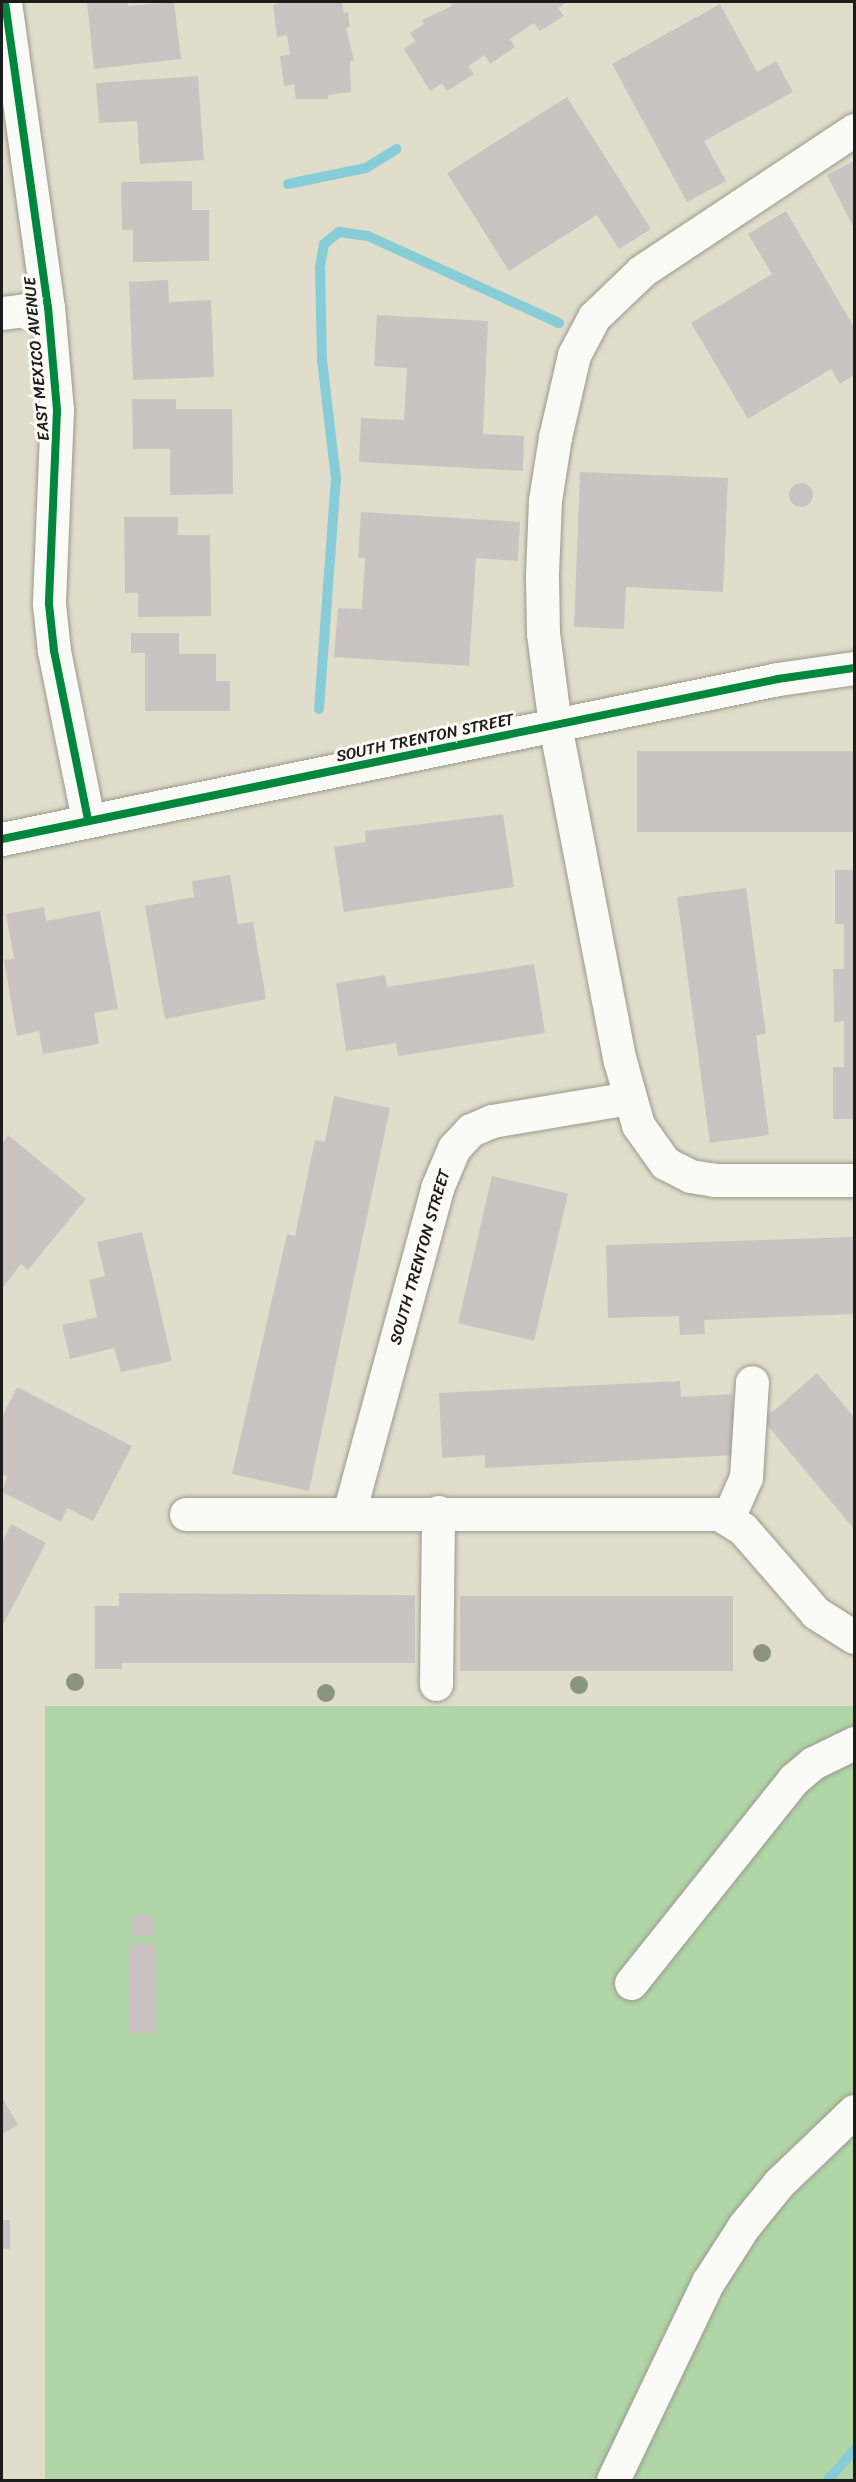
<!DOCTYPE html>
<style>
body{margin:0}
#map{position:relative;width:856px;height:2482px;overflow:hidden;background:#e1ddcb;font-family:Sriracha,sans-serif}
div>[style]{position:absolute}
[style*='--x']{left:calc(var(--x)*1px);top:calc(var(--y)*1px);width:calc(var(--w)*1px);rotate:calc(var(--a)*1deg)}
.green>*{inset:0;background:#b0d5a7;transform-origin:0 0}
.stream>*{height:10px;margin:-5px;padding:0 5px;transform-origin:5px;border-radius:5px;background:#87cdd8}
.building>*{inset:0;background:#cbc3c1;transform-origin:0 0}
.round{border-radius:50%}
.roads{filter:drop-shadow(0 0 2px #9a988d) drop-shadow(0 0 2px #9a988d)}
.minor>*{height:33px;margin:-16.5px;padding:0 16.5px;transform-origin:16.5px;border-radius:16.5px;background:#fafaf7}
.cycleway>*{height:8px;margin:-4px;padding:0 4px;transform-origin:4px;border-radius:4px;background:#00873e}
.trees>*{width:18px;height:18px;margin:-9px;border-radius:50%;background:#899580}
span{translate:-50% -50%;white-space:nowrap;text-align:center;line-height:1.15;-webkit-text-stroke:6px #fdfcf7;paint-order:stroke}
.street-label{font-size:16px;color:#1c1c1c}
.frame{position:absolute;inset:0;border:3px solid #1c1c1c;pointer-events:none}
</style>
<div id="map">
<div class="green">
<i style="left:854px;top:1706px;width:774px;height:809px;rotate:90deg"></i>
</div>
<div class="stream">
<i style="--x:288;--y:184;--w:80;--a:-11.6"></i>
<i style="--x:366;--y:168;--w:36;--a:-32"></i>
<i style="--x:319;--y:709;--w:231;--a:-85.8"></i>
<i style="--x:336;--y:479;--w:120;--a:-96.7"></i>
<i style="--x:322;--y:360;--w:93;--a:-91.2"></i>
<i style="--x:320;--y:267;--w:23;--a:-80"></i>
<i style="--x:324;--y:244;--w:19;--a:-39"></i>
<i style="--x:339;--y:232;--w:29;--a:8"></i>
<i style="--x:368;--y:236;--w:210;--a:24.5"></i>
<i style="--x:828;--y:2480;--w:40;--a:-49"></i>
</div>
<div class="building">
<i style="clip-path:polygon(87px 2px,127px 2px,128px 6px,174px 2px,181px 59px,94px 69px)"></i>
<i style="clip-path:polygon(283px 2px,342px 2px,344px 13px,348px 12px,350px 27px,346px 28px,354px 60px,350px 61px,351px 92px,328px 95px,328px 99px,296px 99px,294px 84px,284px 86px,280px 56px,290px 55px,287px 35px,277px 37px,273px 5px)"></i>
<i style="clip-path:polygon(451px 2px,567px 2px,558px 8px,564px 16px,540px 31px,534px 23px,510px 39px,515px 47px,490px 64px,485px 55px,468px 66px,474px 74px,447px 91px,442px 83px,430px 91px,404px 49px,415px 41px,410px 33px,424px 24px,422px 20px,452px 6px)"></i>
<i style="clip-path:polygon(720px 4px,757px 72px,776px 61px,793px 92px,704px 141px,726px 181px,687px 202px,612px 64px)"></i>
<i style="clip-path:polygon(198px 76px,204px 160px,140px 164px,137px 121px,99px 123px,96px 83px)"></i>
<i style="clip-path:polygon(567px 97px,651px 229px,619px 249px,597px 215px,509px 271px,447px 173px)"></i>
<i style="clip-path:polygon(854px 161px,854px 228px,827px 175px)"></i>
<i style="clip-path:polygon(192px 181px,192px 210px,209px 210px,209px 261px,133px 262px,133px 230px,122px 230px,121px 182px)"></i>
<i style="clip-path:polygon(786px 211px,854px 327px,854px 375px,840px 384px,831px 369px,748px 419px,691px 323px,772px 274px,748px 234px)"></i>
<i style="clip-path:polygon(168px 280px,169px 302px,211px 300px,214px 377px,133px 380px,129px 282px)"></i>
<i style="clip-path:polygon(377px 315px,488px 321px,483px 434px,524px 436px,523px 471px,359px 462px,361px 418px,404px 420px,407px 368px,374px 366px)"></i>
<i style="clip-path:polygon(132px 399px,176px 399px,176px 409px,232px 409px,233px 494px,170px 495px,170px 449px,133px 449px)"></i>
<i style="clip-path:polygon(580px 472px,728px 478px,723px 592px,626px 587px,624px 629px,574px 627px)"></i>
<i class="round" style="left:789px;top:483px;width:24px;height:24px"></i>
<i style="clip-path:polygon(361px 512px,520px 522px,518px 561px,476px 558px,469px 666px,334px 657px,338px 608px,362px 609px,365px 558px,358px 558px)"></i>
<i style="clip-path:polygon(124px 517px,178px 517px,178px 535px,210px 535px,211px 616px,138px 617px,138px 593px,125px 593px)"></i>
<i style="clip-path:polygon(131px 633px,179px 633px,179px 654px,216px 654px,216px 681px,230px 681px,230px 711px,145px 711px,145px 653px,131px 653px)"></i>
<i style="left:854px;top:751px;width:81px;height:217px;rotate:90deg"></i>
<i style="clip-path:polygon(503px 814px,514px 887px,344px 912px,334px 847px,366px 842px,365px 831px)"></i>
<i style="clip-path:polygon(835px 870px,854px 870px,854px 1119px,833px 1119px,833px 1067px,844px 1067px,844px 1021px,834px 1022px,833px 969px,844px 969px,844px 924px,835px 924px)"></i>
<i style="clip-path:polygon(230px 875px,238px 924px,253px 922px,266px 999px,165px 1019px,145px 906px,194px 897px,192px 881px)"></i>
<i style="clip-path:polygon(746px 888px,766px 1034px,756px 1035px,769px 1135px,710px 1143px,677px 897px)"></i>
<i style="clip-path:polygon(44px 907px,46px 921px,100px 911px,118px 1009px,94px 1013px,99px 1044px,43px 1054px,39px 1031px,17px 1036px,4px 960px,14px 959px,6px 914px)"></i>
<i style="clip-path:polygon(534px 964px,545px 1033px,398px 1056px,396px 1043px,346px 1051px,336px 983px,385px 975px,387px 987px)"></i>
<i style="clip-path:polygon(334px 1096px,390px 1108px,309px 1491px,232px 1474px,287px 1234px,295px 1236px,315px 1140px,325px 1142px)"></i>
<i style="clip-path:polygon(8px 1135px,86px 1199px,28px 1270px,21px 1264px,2px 1289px,2px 1144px)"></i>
<i style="left:492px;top:1176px;width:78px;height:151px;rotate:13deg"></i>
<i style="clip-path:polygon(142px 1232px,172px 1361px,121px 1372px,114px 1348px,70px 1359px,62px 1325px,97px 1317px,89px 1280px,105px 1276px,97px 1242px)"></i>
<i style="clip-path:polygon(854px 1237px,854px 1314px,704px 1320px,705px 1334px,680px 1335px,679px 1316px,608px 1318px,606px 1245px)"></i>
<i style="clip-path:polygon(817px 1373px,854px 1417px,854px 1529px,763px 1420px)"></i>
<i style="clip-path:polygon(680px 1381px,681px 1397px,732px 1394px,735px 1455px,485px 1468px,485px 1455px,442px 1458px,439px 1393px)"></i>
<i style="clip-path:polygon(17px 1387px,132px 1446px,93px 1521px,67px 1508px,61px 1522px,2px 1492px,7px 1477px,2px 1474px,2px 1417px)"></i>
<i style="clip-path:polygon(11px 1524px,46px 1543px,2px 1627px,2px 1543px)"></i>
<i style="clip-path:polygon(119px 1593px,415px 1595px,415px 1663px,122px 1663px,122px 1669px,95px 1669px,95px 1606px,119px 1606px)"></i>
<i style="left:733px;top:1596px;width:75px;height:273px;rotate:90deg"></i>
<i style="left:132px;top:1915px;width:22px;height:20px"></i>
<i style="left:130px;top:1944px;width:26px;height:89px"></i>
<i style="clip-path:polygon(2px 2097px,18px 2125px,2px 2134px)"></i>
<i style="left:2px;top:2220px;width:8px;height:29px"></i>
</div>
<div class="roads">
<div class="minor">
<i style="--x:5;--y:2;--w:308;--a:82"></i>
<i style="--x:48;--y:307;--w:103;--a:85"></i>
<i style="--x:57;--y:410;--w:194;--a:92.4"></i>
<i style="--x:49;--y:604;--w:47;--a:83.9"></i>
<i style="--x:54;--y:651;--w:172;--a:78.6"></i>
<i style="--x:854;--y:130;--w:255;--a:146.4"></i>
<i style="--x:642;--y:271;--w:66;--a:136.2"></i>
<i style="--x:594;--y:317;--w:43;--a:117.8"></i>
<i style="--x:574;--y:355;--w:84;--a:103"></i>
<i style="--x:555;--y:437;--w:64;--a:99"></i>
<i style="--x:545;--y:500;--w:75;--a:92.3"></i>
<i style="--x:542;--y:575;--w:58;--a:89"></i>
<i style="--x:543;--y:633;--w:93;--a:82.6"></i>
<i style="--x:555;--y:725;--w:342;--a:79.1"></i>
<i style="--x:620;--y:1061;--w:66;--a:74.3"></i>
<i style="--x:638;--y:1125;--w:47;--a:54.6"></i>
<i style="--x:665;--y:1163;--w:28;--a:27"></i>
<i style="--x:690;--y:1176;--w:25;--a:9"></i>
<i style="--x:715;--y:1180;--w:139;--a:0"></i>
<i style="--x:2;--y:313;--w:46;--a:-7.4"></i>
<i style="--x:2;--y:839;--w:792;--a:-11.65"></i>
<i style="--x:778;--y:679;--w:77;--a:-8.2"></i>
<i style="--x:349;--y:1513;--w:337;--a:-74.8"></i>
<i style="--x:437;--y:1188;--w:43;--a:-67"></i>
<i style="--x:454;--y:1148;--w:25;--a:-47"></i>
<i style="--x:471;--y:1130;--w:23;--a:-23"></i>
<i style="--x:492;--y:1121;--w:139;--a:-9.5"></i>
<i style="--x:186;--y:1514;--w:533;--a:0"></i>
<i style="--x:719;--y:1514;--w:28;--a:32"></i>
<i style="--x:743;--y:1529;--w:111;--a:49"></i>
<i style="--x:816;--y:1613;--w:45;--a:32.3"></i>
<i style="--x:728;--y:1518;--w:45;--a:-66.3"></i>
<i style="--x:746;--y:1477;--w:95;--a:-86.4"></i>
<i style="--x:436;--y:1684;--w:172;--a:-89.3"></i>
<i style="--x:631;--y:1983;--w:261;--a:-51.4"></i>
<i style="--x:794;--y:1779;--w:25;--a:-40"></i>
<i style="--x:813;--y:1763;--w:46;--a:-26"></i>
<i style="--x:613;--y:2480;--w:220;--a:-64.4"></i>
<i style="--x:708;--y:2282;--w:67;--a:-57.3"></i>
<i style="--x:744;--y:2226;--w:55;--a:-50.9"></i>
<i style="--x:779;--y:2183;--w:104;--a:-43.8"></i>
</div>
</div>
<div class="cycleway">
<i style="--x:5;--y:2;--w:308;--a:82"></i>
<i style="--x:48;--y:307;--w:103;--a:85"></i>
<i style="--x:57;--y:410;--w:194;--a:92.4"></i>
<i style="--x:49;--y:604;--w:47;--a:83.9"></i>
<i style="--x:54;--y:651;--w:172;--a:78.6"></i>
<i style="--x:2;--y:839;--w:792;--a:-11.65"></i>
<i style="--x:778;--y:679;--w:77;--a:-8.2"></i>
</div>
<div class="trees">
<i style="left:762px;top:1653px"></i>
<i style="left:75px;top:1682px"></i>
<i style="left:579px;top:1685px"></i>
<i style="left:326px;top:1693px"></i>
</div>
<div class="street-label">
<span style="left:37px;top:359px;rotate:-95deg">EAST MEXICO AVENUE</span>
<span style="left:425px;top:738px;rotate:-12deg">SOUTH TRENTON STREET</span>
<span style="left:420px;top:1257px;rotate:-74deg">SOUTH TRENTON STREET</span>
</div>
<div class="frame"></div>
</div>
